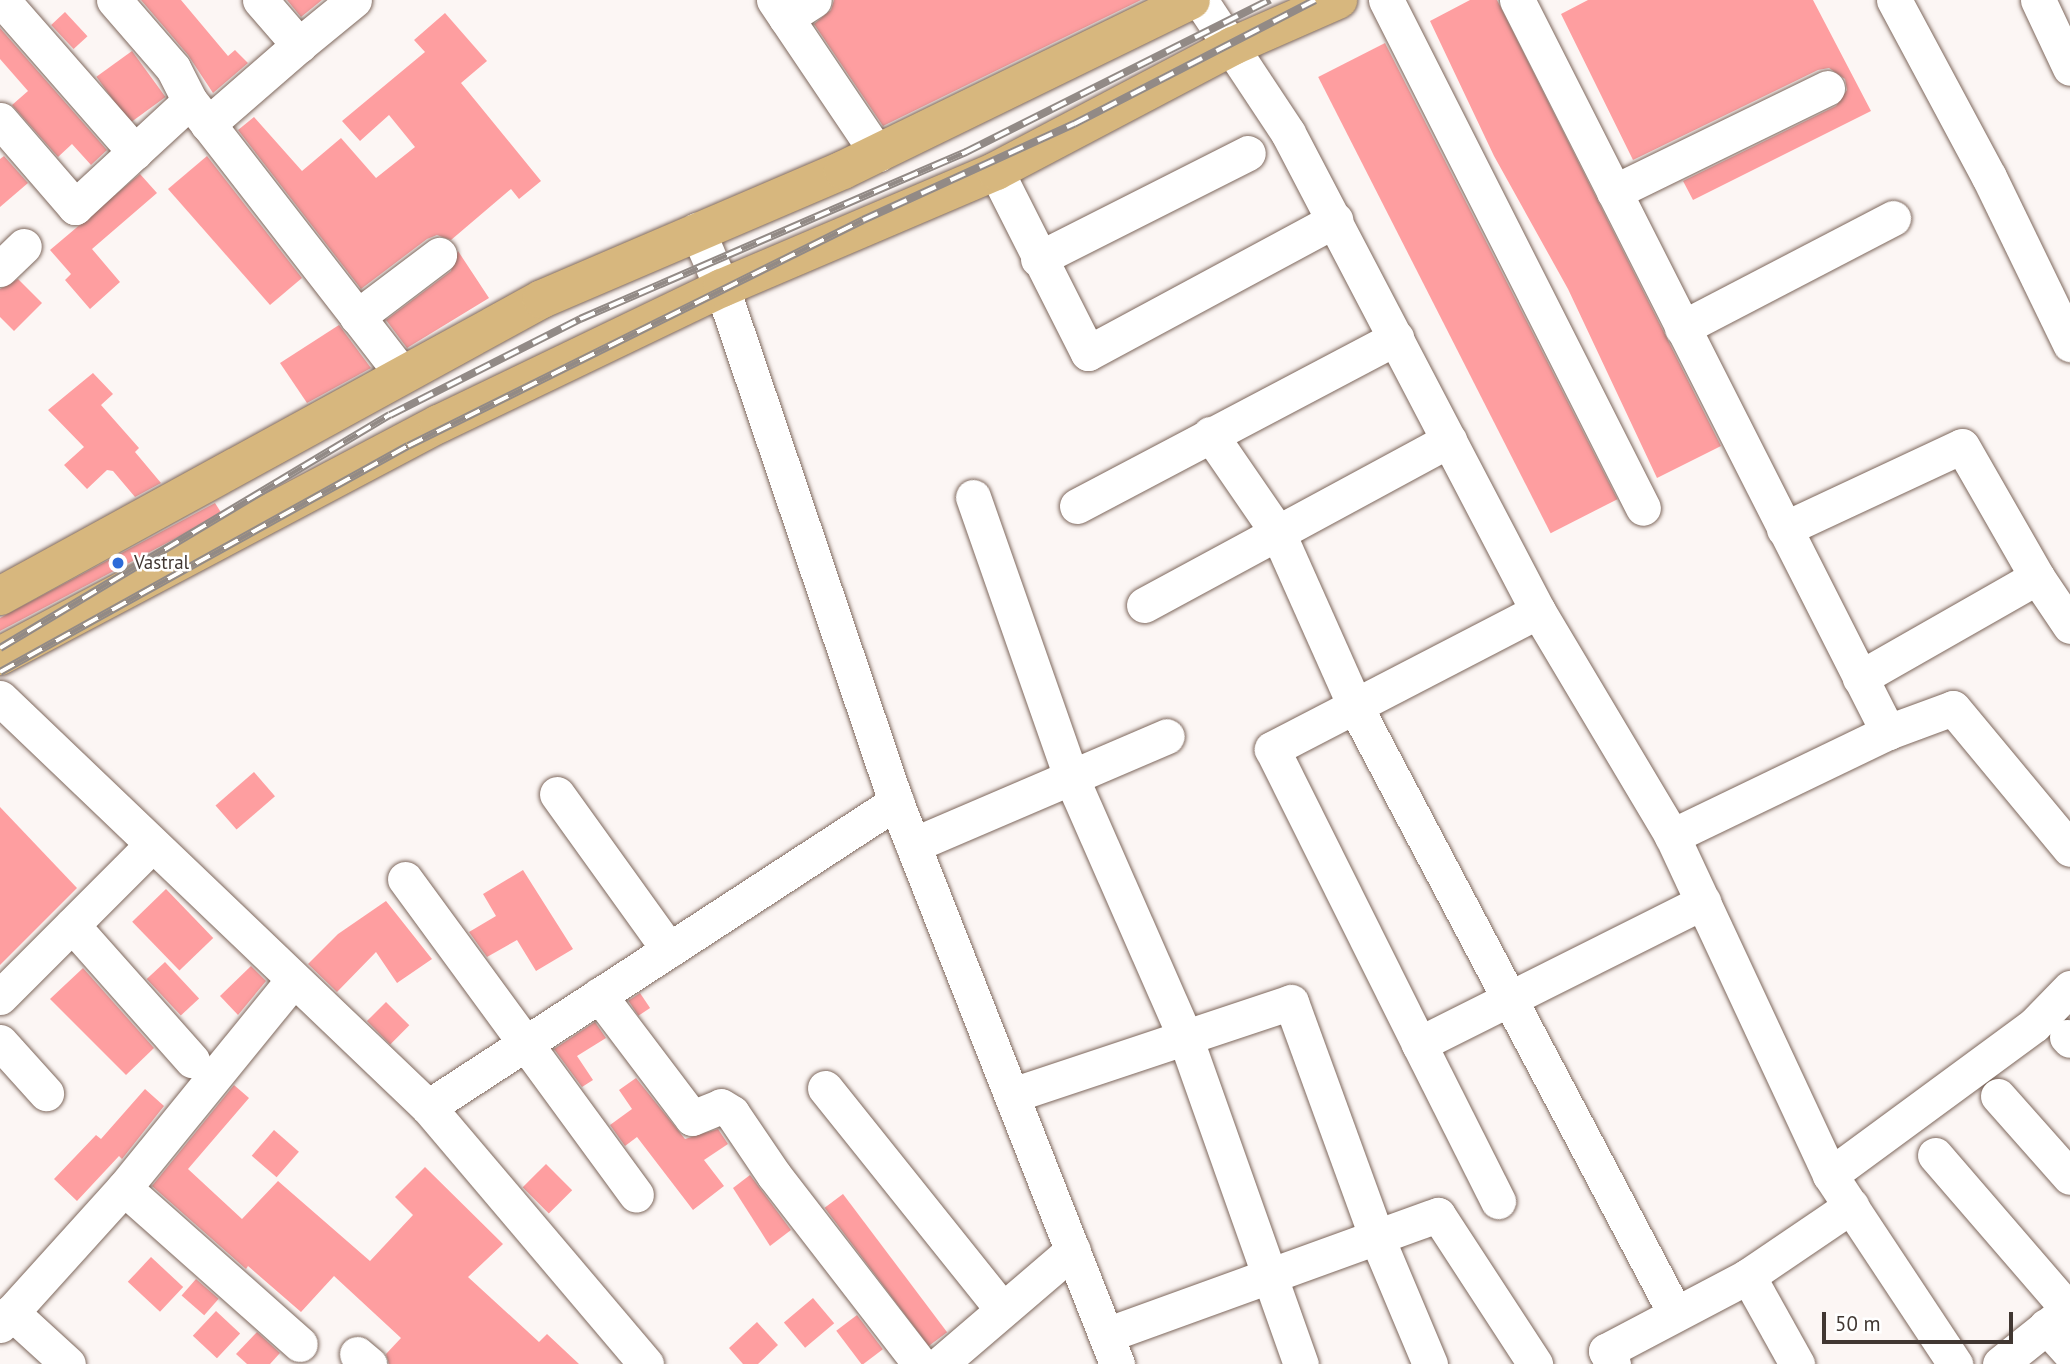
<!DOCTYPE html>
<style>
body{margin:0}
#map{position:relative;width:2070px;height:1364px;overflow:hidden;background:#fcf6f4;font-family:"PT Sans",sans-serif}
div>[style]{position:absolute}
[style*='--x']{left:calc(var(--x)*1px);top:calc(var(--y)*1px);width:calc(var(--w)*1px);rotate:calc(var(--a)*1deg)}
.building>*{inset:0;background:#fe9ea0;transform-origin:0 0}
.roads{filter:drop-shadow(0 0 2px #7e685d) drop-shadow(0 0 2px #7e685d)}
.minor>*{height:35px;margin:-17.5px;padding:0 17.5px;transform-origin:17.5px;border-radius:17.5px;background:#fff}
.major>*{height:38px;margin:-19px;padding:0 19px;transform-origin:19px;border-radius:19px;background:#d7b77e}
.rail>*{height:8px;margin-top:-4px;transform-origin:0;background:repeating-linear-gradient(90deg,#fff 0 16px,#928a86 0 32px);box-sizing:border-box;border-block:2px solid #928a86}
.dots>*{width:19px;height:19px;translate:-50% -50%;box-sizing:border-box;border:4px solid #fff;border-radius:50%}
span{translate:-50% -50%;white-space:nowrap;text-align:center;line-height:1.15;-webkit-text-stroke:5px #fff;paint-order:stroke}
.poi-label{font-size:19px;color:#413732}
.left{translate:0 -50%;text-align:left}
.scale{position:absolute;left:1822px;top:1312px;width:191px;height:32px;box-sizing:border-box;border:4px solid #413732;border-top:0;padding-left:9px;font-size:21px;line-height:24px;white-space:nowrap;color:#413732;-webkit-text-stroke:5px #fff;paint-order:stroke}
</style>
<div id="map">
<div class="building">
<i style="clip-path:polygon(141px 0,181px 0,228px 56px,235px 50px,248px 63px,213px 93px,188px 55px)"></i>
<i style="clip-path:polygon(287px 0,322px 0,301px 17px)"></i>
<i style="clip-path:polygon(834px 0,1141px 0,883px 126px,814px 24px,831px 10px)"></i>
<i style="clip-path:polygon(1470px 0,1497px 0,1721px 446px,1657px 478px,1568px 289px,1494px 156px,1430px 21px)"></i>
<i style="clip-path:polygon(1588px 0,1813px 0,1871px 111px,1693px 200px,1683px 181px,1836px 106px,1847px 90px,1845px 79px,1829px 68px,1818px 70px,1633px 160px,1561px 14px)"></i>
<i style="left:65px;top:12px;width:33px;height:19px;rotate:47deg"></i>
<i style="clip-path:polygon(445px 13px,487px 61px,461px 83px,541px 181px,519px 199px,511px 189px,451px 240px,437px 235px,427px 239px,361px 289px,238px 130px,254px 117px,302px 171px,341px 138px,376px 178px,415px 147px,389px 115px,360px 141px,342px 121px,425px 52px,414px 40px)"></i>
<i style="clip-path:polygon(0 28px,107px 150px,91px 165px,72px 144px,58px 157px,12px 105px,28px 91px,0 59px)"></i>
<i style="left:1385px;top:43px;width:512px;height:75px;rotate:63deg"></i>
<i style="left:132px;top:51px;width:57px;height:44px;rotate:54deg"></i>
<i style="clip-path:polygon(4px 156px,28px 183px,0 207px,0 159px)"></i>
<i style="clip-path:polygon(207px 156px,302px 278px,270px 305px,168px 189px)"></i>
<i style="clip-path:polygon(140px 174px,157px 193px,92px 249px,120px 282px,90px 309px,65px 280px,71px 274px,50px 250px)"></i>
<i style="clip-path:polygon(458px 251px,489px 298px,407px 348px,386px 320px,451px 271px)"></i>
<i style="clip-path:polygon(18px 279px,42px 303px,14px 331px,0 317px,0 289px)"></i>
<i style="clip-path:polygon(339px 325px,371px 368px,307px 403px,280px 363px)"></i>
<i style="clip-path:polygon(93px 373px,113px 394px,101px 405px,139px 448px,135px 452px,161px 483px,135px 497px,113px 471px,107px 470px,87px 489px,64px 465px,84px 447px,48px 410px)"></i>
<i style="clip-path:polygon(215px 503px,222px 514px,0 631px,0 618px)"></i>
<i style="left:254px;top:772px;width:32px;height:51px;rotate:49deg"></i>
<i style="clip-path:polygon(0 807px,77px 888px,0 965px)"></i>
<i style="clip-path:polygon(523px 870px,573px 949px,536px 971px,517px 940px,487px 957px,469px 932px,496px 916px,483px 894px)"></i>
<i style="left:166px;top:889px;width:68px;height:47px;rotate:46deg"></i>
<i style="clip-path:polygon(386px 901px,432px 959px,397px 983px,376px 952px,337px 992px,308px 964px,338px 934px)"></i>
<i style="left:165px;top:962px;width:50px;height:25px;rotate:47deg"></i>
<i style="clip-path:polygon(251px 966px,266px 981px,238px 1015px,220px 996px)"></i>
<i style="clip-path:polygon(83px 968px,154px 1048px,126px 1075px,50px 999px)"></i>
<i style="left:640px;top:993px;width:18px;height:14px;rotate:56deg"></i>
<i style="left:386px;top:1002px;width:33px;height:27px;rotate:45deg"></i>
<i style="clip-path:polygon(595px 1022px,606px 1038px,577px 1056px,593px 1080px,582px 1087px,554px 1049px)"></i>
<i style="clip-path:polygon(636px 1078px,685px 1139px,718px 1129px,728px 1144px,704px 1160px,724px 1186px,693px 1210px,637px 1137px,625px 1146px,610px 1125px,632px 1109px,619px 1090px)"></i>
<i style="clip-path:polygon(234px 1085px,249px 1098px,188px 1169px,242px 1219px,278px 1181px,370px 1261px,413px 1215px,395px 1197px,425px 1167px,503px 1244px,468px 1277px,539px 1342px,547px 1334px,579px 1364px,389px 1364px,386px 1354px,401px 1338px,334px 1276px,301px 1312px,248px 1266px,246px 1269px,152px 1186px)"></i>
<i style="clip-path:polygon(145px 1089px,164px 1106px,122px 1159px,119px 1156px,77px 1201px,54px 1179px,96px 1135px,101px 1139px)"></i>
<i style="left:274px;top:1130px;width:33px;height:34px;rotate:41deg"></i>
<i style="left:546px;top:1164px;width:37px;height:33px;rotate:45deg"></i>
<i style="clip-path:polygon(750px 1175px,791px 1230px,770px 1246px,733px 1188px)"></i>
<i style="left:843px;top:1194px;width:173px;height:23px;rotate:53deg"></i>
<i style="left:151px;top:1257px;width:44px;height:34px;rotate:43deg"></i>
<i style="left:196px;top:1279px;width:30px;height:22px;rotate:41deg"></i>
<i style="left:813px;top:1298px;width:33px;height:38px;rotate:50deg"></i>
<i style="left:216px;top:1311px;width:33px;height:34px;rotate:43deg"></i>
<i style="left:857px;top:1315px;width:43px;height:26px;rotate:53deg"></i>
<i style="clip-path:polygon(757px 1322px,778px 1345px,758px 1364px,743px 1364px,729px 1348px)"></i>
<i style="clip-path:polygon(257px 1332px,280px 1353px,270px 1364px,247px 1364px,236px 1354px)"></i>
</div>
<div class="roads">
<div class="minor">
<i style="--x:2;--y:0;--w:202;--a:48.8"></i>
<i style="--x:114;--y:0;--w:90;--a:49.1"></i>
<i style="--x:173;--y:68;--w:37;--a:63"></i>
<i style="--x:260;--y:0;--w:60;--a:49.1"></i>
<i style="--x:299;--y:45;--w:121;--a:139"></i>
<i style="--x:208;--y:124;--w:315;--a:52.2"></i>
<i style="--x:774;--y:0;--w:186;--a:56"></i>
<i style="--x:1200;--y:0;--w:159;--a:56.5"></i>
<i style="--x:1288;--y:133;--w:539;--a:62.39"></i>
<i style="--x:1538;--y:611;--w:262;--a:59.2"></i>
<i style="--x:1672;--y:836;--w:374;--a:65"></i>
<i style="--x:1830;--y:1175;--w:227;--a:56.5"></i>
<i style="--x:1386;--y:0;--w:569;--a:63.16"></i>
<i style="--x:1517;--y:0;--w:821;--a:63.12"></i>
<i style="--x:1888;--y:732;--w:240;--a:154.3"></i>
<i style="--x:1894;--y:0;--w:201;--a:61.8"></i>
<i style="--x:1989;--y:177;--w:186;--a:64.1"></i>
<i style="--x:2038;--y:0;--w:75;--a:64.8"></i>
<i style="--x:786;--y:18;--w:33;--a:-33"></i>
<i style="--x:299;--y:45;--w:71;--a:-39.3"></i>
<i style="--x:0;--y:120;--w:115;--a:49.2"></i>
<i style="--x:75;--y:207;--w:156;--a:-42.7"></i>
<i style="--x:190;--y:101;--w:29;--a:52"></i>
<i style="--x:996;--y:171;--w:204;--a:63.2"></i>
<i style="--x:1088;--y:353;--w:281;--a:-28.3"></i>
<i style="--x:1614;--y:192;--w:237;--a:-26"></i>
<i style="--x:697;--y:230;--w:63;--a:66.7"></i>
<i style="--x:722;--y:288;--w:543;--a:71.3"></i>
<i style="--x:896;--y:802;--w:604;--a:68.53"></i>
<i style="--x:1038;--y:259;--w:235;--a:-26.8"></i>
<i style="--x:0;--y:269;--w:33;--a:-44"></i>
<i style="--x:357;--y:317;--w:103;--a:-37.1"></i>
<i style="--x:1682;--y:328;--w:238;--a:-27.5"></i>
<i style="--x:1210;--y:434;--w:120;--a:55.5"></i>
<i style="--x:1278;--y:533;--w:189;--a:66"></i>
<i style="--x:1355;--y:706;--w:686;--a:62.2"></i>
<i style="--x:973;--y:497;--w:297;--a:70.7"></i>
<i style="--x:1071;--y:777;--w:284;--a:66.3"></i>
<i style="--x:1185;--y:1037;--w:347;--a:70.5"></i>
<i style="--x:1077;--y:506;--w:361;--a:-27.8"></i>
<i style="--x:1784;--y:529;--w:196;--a:-25"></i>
<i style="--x:1962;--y:446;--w:151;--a:60.2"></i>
<i style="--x:2037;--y:577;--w:204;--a:150.3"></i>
<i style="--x:2037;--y:577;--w:59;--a:56"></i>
<i style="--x:1144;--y:605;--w:347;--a:-28.4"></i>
<i style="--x:1538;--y:611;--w:300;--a:152.6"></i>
<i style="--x:1272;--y:749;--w:330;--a:63.5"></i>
<i style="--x:1419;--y:1044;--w:318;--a:-26.6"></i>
<i style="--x:0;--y:698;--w:592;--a:43.7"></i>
<i style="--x:428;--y:1107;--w:337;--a:49.7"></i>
<i style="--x:1888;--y:732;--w:69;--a:-20.3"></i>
<i style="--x:1953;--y:708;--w:183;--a:50.3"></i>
<i style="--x:557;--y:794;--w:192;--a:54.3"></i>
<i style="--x:913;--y:845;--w:276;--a:-23.2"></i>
<i style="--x:405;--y:879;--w:391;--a:53.8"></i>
<i style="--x:72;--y:925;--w:181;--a:48.4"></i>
<i style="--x:599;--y:995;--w:154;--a:52.9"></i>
<i style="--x:692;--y:1118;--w:31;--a:-22"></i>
<i style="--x:721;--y:1106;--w:13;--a:32"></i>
<i style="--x:732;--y:1113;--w:75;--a:55.9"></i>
<i style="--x:774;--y:1175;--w:239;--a:52.3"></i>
<i style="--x:0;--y:997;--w:214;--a:-45"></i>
<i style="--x:2067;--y:1037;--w:4;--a:45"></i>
<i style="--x:0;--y:1042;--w:69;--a:48"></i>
<i style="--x:1419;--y:1044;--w:176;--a:63.3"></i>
<i style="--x:825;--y:1088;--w:282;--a:51.3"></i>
<i style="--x:1012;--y:1095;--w:294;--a:-18.4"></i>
<i style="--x:1291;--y:1002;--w:251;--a:70"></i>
<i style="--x:1377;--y:1238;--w:137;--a:67.2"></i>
<i style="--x:1998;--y:1096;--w:108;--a:48.4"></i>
<i style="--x:428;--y:1107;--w:559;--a:-33.09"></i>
<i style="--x:1935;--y:1155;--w:203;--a:49.2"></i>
<i style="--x:1830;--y:1175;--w:253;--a:-36.3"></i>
<i style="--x:2034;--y:1025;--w:52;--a:-45.8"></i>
<i style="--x:124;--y:1188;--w:235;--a:41.6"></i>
<i style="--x:1748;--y:1276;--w:101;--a:60.9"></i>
<i style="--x:11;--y:1312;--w:77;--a:42.4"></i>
<i style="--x:0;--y:1325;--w:185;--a:-47.9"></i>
<i style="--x:124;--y:1188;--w:267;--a:-50.9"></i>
<i style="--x:2046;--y:1326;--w:36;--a:48"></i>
<i style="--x:1106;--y:1335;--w:353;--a:-19.9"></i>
<i style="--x:1438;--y:1215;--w:178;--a:56.9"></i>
<i style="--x:357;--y:1354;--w:16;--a:40"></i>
<i style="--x:940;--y:1364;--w:175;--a:-40.6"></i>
<i style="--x:1613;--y:1364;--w:15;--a:-118"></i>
<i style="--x:1606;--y:1351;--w:161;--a:-27.8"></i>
<i style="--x:1748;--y:1276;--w:125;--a:-34.2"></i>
<i style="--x:2000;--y:1364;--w:90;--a:-38.7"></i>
</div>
<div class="major">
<i style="--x:0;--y:596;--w:618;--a:-28.72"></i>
<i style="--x:542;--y:299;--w:327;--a:-23.2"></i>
<i style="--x:843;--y:170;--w:387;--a:-26"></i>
<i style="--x:0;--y:656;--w:497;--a:-27.9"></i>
<i style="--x:439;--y:424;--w:314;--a:-25.7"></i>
<i style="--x:722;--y:288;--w:298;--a:-23.1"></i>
<i style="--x:996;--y:171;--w:268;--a:-27.8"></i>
<i style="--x:1233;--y:46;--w:115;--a:-23.7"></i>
</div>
</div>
<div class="rail">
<i style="--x:0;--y:648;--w:454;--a:-30.9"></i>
<i style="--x:390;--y:415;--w:213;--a:-26.8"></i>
<i style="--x:580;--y:319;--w:421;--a:-23.4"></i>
<i style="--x:966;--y:152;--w:340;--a:-26.6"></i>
<i style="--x:0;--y:672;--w:466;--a:-29"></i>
<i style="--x:408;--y:446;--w:508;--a:-26.41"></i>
<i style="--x:863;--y:220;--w:232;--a:-24.5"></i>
<i style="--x:1074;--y:124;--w:271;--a:-27.2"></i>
</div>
<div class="dots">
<i style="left:118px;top:563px;background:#2d6bd8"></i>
</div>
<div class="poi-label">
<span class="left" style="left:134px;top:563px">Vastral</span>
</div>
<div class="scale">50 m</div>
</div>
